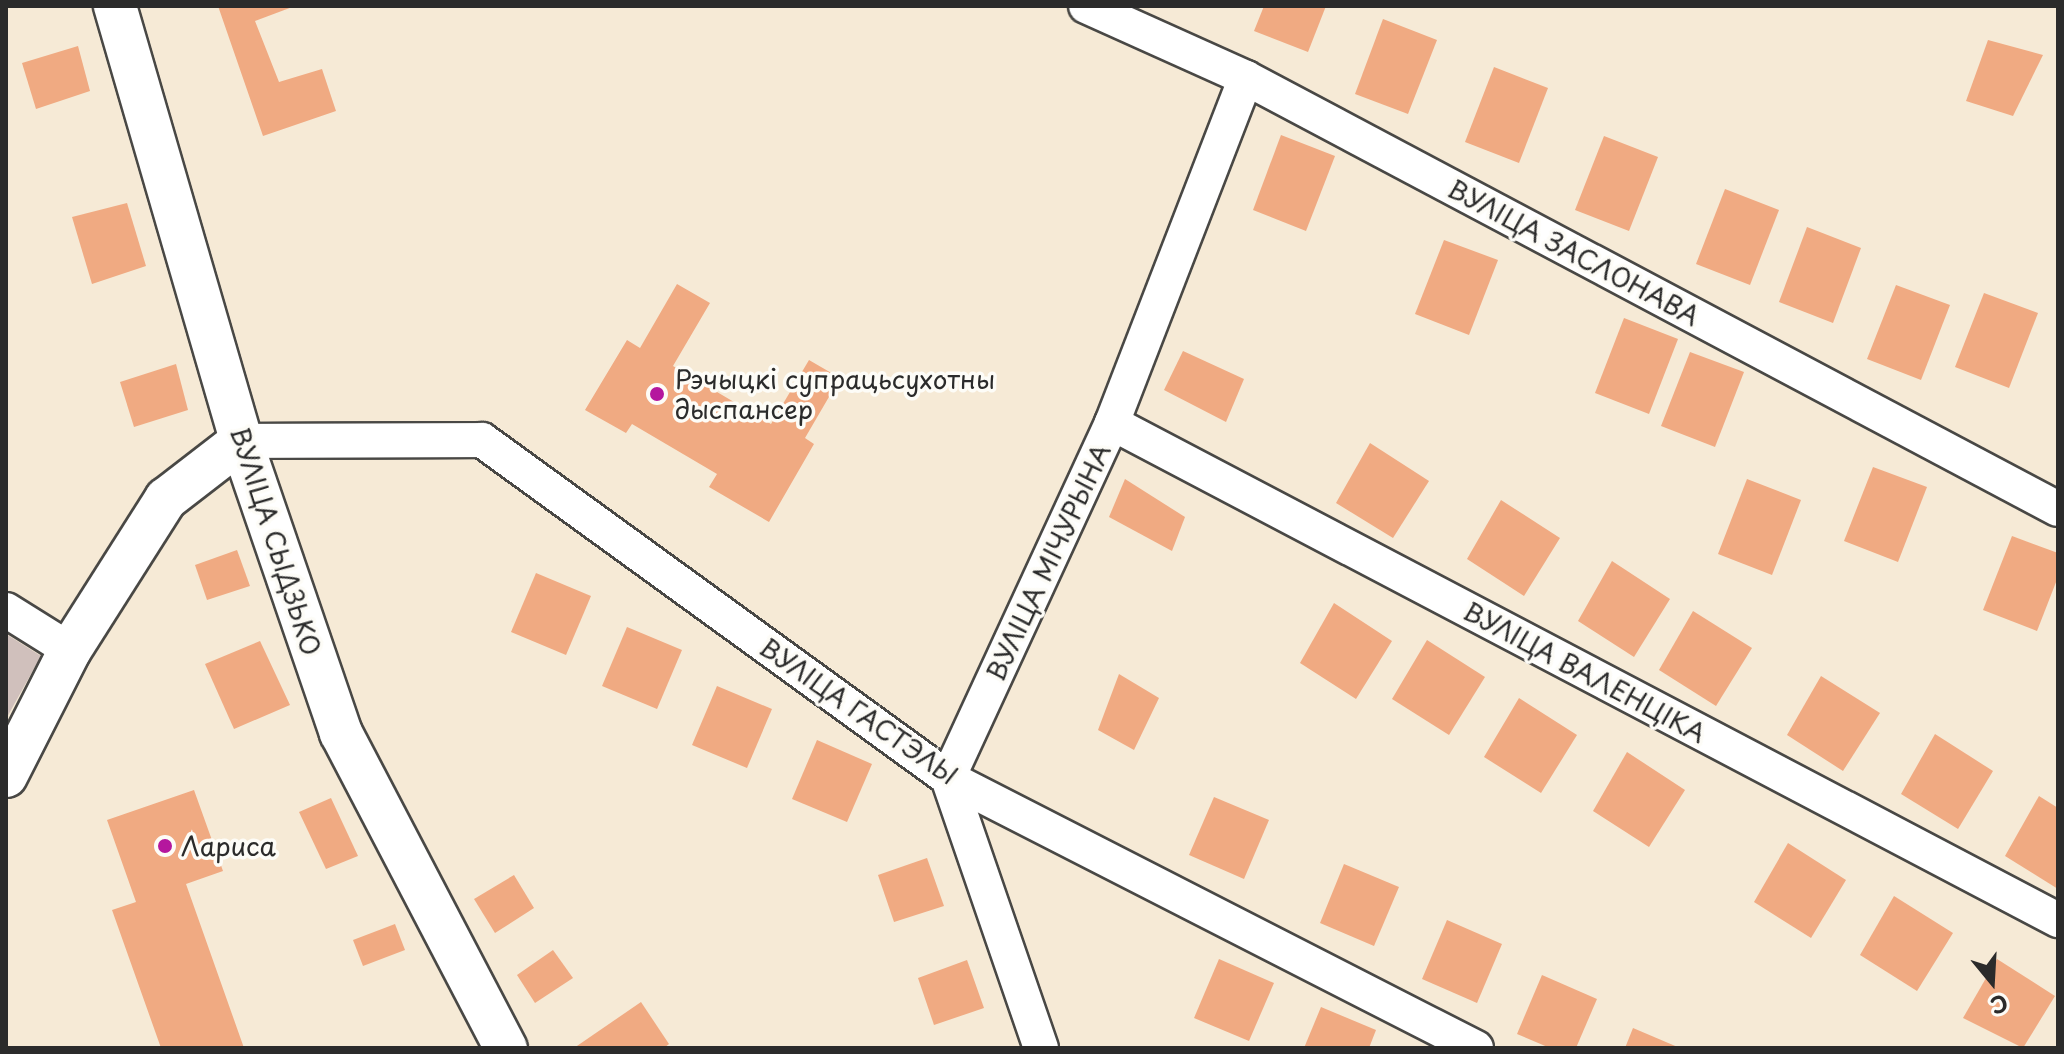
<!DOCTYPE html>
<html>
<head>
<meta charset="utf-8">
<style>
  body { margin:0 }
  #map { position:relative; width:2064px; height:1054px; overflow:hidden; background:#f6ead6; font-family:"Playpen Sans",sans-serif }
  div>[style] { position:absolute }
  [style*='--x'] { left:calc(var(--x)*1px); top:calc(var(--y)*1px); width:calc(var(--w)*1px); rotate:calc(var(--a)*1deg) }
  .industrial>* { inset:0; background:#d0c0bc }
  .building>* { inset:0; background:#f0aa82 }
  .roads { filter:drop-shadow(2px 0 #494845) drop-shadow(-2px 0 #494845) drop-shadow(0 2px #494845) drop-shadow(0 -2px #494845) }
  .minor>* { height:34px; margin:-17px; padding:0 17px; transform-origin:17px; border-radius:17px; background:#fff }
  .tertiary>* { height:42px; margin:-21px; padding:0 21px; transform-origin:21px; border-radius:21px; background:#fff }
  .dots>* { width:22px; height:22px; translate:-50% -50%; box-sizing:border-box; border:4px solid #fdfcf7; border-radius:50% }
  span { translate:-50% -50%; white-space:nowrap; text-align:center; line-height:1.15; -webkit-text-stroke:7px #fdfcf7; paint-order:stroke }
  .street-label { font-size:26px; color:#2b2b2b }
  .poi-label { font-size:26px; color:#2b2b2b }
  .left { translate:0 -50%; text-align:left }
  .frame { position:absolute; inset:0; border:8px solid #2b2b2b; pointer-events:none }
  .north { position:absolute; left:1952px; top:942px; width:80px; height:80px; -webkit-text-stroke:6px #fdfcf7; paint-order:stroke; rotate:162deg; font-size:22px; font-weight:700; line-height:32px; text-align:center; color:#2b2b2b }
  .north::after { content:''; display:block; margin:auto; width:28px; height:36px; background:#2b2b2b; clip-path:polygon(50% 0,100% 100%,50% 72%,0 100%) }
</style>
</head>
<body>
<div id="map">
  <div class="industrial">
    <i style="clip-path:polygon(6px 634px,41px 656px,6px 719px)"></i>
  </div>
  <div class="building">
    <i style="clip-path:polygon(218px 6px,295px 6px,255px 21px,279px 82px,322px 69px,336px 111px,263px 136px)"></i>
    <i style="clip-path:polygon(1264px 6px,1326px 6px,1308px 52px,1254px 31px)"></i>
    <i style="clip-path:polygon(1383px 19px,1437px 40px,1408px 114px,1355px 94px)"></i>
    <i style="clip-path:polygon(1988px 40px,2043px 55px,2013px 116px,1966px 101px)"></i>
    <i style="clip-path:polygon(78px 46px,90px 91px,36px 109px,22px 63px)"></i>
    <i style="clip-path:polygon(1494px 67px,1548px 88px,1519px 163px,1465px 142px)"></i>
    <i style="clip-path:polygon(1281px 135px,1335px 156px,1306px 231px,1253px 210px)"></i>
    <i style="clip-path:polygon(1604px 136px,1658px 157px,1629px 231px,1575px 210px)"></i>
    <i style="clip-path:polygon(1725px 189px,1779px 210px,1750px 285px,1696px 264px)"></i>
    <i style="clip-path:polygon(127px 203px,146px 266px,92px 284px,72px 217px)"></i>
    <i style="clip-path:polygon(1807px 227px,1861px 248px,1833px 323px,1779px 302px)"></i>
    <i style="clip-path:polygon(1444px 240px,1498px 260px,1469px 335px,1415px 314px)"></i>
    <i style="clip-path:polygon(677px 284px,710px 303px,673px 366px,771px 424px,809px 360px,840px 378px,805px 438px,814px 444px,769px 522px,709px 487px,717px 474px,632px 424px,626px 433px,585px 410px,627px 340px,640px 348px)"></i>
    <i style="clip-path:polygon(1896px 285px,1950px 305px,1921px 380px,1867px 359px)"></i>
    <i style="clip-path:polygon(1984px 293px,2038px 313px,2009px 388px,1955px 367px)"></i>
    <i style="clip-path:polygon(1624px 318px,1678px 339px,1649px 414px,1595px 393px)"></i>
    <i style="clip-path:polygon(1183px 351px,1244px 379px,1226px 422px,1164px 390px)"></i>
    <i style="clip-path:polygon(1690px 352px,1744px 372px,1715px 447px,1661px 426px)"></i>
    <i style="clip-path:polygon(176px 364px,188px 410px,134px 427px,120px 382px)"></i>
    <i style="clip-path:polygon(1370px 443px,1429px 481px,1393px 538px,1336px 503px)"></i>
    <i style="clip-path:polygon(1873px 467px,1927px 487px,1898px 562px,1844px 541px)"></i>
    <i style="clip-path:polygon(1125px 479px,1185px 517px,1172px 551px,1109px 517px)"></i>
    <i style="clip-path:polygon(1747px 479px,1801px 500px,1772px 575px,1718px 554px)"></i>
    <i style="clip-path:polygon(1501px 500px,1560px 538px,1524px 596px,1467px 559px)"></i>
    <i style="clip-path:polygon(2012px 536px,2058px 553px,2058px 577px,2037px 631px,1983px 610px)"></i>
    <i style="clip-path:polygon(237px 550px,250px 586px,207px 600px,195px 565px)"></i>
    <i style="clip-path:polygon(1612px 561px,1670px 599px,1634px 657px,1578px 621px)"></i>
    <i style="clip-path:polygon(536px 573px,591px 596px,566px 655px,511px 632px)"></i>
    <i style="clip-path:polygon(1334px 603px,1392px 641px,1356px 699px,1300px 663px)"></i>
    <i style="clip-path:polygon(1693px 611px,1752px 648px,1716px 706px,1659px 670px)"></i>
    <i style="clip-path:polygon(627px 627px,682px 650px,657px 709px,602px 686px)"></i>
    <i style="clip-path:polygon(1427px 640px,1485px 677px,1449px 735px,1392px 699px)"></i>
    <i style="clip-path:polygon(260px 641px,290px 705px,234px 729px,205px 664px)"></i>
    <i style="clip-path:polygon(1119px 674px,1159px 698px,1134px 750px,1098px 730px)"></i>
    <i style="clip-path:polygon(1821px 676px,1880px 713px,1843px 771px,1787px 735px)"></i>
    <i style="clip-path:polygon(717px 686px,772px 709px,747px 768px,692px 745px)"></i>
    <i style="clip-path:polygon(1519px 698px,1577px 735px,1541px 793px,1484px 757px)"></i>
    <i style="clip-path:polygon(1935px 734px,1993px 771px,1958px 829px,1901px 794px)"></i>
    <i style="clip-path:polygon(817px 740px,872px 764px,847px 822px,792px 799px)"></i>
    <i style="clip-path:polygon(1627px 752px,1685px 790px,1649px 847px,1593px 811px)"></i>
    <i style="clip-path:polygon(194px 790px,223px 871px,186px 884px,244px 1048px,161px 1048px,112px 910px,136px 902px,107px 820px)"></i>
    <i style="clip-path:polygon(2039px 796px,2058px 808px,2058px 889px,2005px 856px)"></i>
    <i style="clip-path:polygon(1214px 797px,1269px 820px,1244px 879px,1189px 855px)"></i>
    <i style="clip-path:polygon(331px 798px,358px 856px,326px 869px,299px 812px)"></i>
    <i style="clip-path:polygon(1788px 843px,1846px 880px,1811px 938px,1754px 902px)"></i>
    <i style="clip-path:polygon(927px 858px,944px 906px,894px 922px,878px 875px)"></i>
    <i style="clip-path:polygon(1344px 864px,1399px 887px,1374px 946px,1320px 923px)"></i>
    <i style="clip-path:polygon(514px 875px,534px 908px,495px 933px,474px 899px)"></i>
    <i style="clip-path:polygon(1894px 896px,1953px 933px,1917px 991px,1860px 955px)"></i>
    <i style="clip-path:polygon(1447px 920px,1502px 944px,1477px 1003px,1422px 979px)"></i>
    <i style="clip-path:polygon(395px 924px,405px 950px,363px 966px,353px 940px)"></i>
    <i style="clip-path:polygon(553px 950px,573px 978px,535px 1003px,517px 975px)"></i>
    <i style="clip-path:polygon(1219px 959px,1274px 983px,1249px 1041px,1194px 1018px)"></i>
    <i style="clip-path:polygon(1997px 959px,2055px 996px,2023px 1048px,1963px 1018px)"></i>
    <i style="clip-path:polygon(967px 960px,984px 1008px,934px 1025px,918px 978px)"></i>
    <i style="clip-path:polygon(1542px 975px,1597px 999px,1576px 1048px,1550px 1048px,1517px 1034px)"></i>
    <i style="clip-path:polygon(641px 1002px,669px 1044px,664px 1048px,574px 1048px)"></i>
    <i style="clip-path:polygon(1321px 1007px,1376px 1030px,1369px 1048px,1304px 1048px)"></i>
    <i style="clip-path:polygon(1633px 1028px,1680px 1048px,1625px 1048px)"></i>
  </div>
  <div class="roads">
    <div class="minor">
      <i style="--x:1086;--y:6;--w:175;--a:24.2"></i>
      <i style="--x:1246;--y:78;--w:919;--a:27.96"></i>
      <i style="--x:1112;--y:423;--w:1069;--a:27.72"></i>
      <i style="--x:241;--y:441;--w:241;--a:-0.2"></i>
      <i style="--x:482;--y:440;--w:576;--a:35.95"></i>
      <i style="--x:948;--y:778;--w:593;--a:27.08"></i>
      <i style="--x:6;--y:610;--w:75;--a:32"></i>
      <i style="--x:1041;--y:1048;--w:286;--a:-109"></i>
      <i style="--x:948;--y:778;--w:391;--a:-65.2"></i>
      <i style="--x:1112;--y:423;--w:370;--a:-68.8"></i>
    </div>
    <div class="tertiary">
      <i style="--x:115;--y:6;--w:453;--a:73.8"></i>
      <i style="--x:241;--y:441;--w:309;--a:71.1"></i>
      <i style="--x:341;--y:733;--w:356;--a:62.4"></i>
      <i style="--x:6;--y:776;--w:141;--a:-63.1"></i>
      <i style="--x:70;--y:650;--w:179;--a:-57.6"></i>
      <i style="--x:166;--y:499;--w:95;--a:-37.7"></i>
    </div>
  </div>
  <div class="dots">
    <i style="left:657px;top:394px;background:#b5179e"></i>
    <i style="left:165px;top:846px;background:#b5179e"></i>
  </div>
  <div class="street-label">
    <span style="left:1574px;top:252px;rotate:28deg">ВУЛІЦА ЗАСЛОНАВА</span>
    <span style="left:276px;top:541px;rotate:72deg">ВУЛІЦА СЫДЗЬКО</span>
    <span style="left:1048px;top:562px;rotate:-65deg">ВУЛІЦА МІЧУРЫНА</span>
    <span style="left:1585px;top:672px;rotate:28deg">ВУЛІЦА ВАЛЕНЦІКА</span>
    <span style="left:859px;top:711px;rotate:35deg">ВУЛІЦА ГАСТЭЛЫ</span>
  </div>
  <div class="poi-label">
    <span class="left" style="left:675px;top:394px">Рэчыцкі супрацьсухотны<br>дыспансер</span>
    <span class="left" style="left:181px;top:846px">Лариса</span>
  </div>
  <div class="frame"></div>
  <div class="north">С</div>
</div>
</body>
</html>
